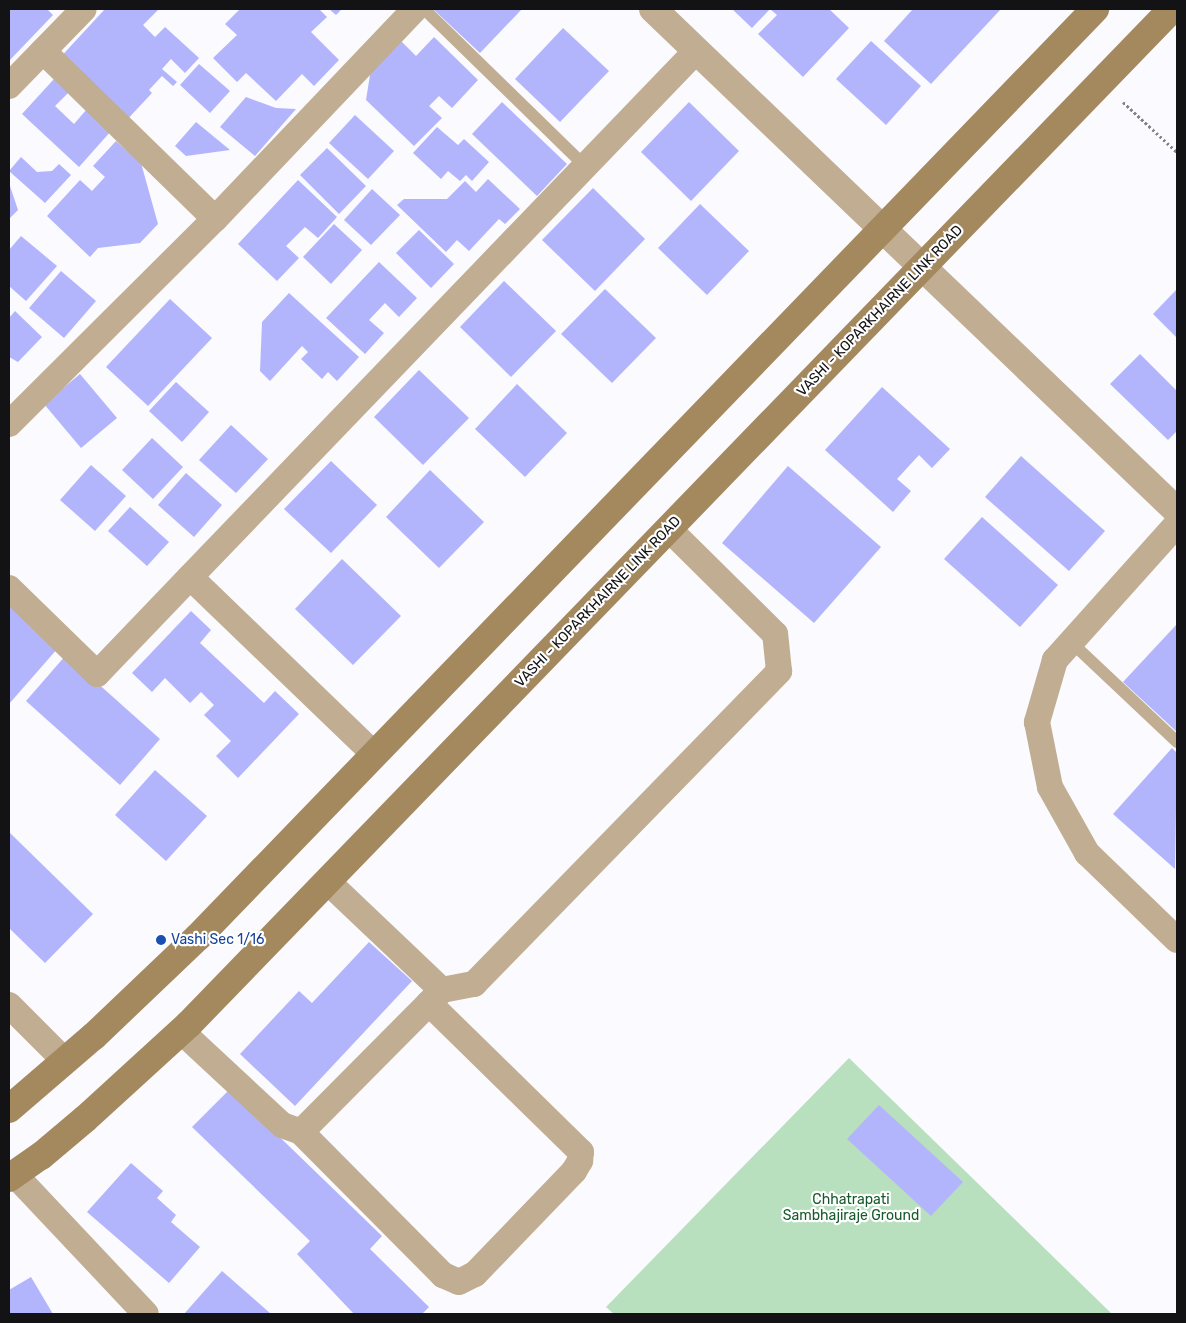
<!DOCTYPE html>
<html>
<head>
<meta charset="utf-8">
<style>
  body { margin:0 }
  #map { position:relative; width:1186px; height:1323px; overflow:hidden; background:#fafaff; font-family:Rubik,sans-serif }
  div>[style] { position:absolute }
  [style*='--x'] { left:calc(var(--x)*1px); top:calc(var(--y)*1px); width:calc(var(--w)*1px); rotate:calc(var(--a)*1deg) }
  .green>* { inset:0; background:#b9e0be }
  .building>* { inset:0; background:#b2b5fb }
  .path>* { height:3px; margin-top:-1.5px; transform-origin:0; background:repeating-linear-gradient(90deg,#838386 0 2.5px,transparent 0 5px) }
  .service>* { height:12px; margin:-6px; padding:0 6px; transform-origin:6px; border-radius:6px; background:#c1ae92 }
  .minor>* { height:26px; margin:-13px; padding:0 13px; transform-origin:13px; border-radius:13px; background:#c1ae92 }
  .tertiary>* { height:28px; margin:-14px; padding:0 14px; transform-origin:14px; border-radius:14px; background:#c1ae92 }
  .secondary>* { height:28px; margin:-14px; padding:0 14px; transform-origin:14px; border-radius:14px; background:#a4895f }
  .dots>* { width:14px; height:14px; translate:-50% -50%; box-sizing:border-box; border:2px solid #fff; border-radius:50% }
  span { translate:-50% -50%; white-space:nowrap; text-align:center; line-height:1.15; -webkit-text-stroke:4.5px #fff; paint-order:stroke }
  .street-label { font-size:14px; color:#131315 }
  .transit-label { font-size:14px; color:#164399 }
  .left { translate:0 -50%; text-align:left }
  .park-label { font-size:14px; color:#155a2a }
  .frame { position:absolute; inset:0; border:10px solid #131315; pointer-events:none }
</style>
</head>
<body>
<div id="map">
  <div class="green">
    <i style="clip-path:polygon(849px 1058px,1112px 1314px,614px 1314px,606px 1307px)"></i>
  </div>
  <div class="building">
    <i style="clip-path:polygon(9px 9px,47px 9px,53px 15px,9px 61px)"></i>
    <i style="clip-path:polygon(105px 9px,159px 9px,143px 25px,155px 37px,165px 27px,199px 58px,185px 73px,171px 59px,162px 69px,177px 82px,173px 86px,162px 76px,149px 90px,152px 93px,123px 124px,56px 62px)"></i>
    <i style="clip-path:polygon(240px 9px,319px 9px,327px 17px,311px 32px,339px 60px,314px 86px,302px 74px,276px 101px,246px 73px,237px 82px,213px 58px,237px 35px,225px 24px)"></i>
    <i style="clip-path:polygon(329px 9px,342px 9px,336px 15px)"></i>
    <i style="clip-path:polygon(433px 9px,522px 9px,480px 53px)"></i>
    <i style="clip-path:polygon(732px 9px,770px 9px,752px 28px)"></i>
    <i style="clip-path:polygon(770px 9px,829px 9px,849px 28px,803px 77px,758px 34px,777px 15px)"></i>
    <i style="clip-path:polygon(913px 9px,1001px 9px,931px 84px,884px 41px)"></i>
    <i style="clip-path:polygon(563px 28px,609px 71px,560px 122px,515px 79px)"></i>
    <i style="clip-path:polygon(394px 34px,416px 56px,434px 37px,478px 80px,452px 108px,439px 96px,429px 106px,442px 118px,414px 146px,366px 100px,373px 56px)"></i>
    <i style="clip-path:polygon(871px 41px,921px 86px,886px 125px,836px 79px)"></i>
    <i style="clip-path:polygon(199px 64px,230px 91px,210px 113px,180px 85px)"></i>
    <i style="clip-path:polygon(54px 79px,69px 92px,55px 106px,74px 124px,87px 109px,111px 131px,79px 167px,22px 114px)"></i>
    <i style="clip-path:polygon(246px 97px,276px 108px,296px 109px,255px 156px,220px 127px)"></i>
    <i style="clip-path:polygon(502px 102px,567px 164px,537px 196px,472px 134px)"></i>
    <i style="clip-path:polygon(689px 102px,739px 151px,691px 201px,641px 152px)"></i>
    <i style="clip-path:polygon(355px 115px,394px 151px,368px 179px,329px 143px)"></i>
    <i style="clip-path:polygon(196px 122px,230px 150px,186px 156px,175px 146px)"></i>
    <i style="clip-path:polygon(437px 127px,458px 145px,464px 139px,489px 162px,472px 181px,466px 175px,460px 181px,448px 171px,441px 179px,413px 153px)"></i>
    <i style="clip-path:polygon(116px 141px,141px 163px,158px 224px,140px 243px,98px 248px,90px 257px,47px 216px,80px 180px,92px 191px,105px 177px,93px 166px)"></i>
    <i style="clip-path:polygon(327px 148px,366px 186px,339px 214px,300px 175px)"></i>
    <i style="clip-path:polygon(21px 157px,37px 172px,52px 171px,59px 164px,71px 175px,45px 203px,9px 171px)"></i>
    <i style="clip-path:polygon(488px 179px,520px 209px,505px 224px,499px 219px,469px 251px,457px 240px,446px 252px,397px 205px,404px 199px,447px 199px,465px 181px,476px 192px)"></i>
    <i style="clip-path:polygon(298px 180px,337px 217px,318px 238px,305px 227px,286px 246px,299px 258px,277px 281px,238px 244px)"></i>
    <i style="clip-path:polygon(9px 183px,18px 210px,9px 219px)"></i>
    <i style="clip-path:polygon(593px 188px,645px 239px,595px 291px,542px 240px)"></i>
    <i style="clip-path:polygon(372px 189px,400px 215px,371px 245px,344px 220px)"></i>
    <i style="clip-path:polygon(700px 204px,749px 251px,707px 295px,658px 248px)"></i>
    <i style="clip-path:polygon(334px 224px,362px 250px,331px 284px,303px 257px)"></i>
    <i style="clip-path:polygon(419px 230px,454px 264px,431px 288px,396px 253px)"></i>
    <i style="clip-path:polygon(21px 236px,57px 266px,26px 301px,9px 286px,9px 250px)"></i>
    <i style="clip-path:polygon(379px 262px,417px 298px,399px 317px,385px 303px,369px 320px,384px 333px,365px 354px,326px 318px)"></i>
    <i style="clip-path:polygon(61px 271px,96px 301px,64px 338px,29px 308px)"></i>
    <i style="clip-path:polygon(504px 281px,556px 331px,511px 377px,460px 327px)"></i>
    <i style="clip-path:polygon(605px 289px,656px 338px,612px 383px,561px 334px)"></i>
    <i style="clip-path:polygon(1177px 289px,1177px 338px,1153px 314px)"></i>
    <i style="clip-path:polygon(289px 293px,359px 357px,337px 381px,328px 372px,322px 379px,301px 359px,308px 352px,302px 346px,270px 381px,260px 371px,262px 322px)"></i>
    <i style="clip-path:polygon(170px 299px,212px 338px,148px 406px,106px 367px)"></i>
    <i style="clip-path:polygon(15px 311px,42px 337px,18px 362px,9px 357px,9px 318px)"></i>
    <i style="clip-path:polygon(1140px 354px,1177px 391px,1177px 431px,1168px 440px,1110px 384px)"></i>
    <i style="clip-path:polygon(419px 370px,469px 418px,423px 465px,374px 417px)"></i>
    <i style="clip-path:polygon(80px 374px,117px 418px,81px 448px,44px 404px)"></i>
    <i style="clip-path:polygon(176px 382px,209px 412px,182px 442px,149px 411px)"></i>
    <i style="clip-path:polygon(517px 384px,567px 433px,525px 477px,475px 429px)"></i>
    <i style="clip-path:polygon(882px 387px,950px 449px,932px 468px,919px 455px,897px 479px,911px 491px,893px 512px,825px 450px)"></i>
    <i style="clip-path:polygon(231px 425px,268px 459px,236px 493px,199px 460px)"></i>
    <i style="clip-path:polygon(152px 438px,183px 467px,153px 499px,122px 470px)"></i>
    <i style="clip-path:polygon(1021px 456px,1105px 531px,1069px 571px,985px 497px)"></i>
    <i style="clip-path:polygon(331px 461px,377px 505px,331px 553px,284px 509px)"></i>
    <i style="clip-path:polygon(91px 465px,126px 496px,95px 531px,60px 500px)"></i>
    <i style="clip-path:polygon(788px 466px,881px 547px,814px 623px,722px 543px)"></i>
    <i style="clip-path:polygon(430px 470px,484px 522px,439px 568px,386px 517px)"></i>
    <i style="clip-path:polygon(186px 473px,222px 505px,194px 537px,158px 505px)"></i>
    <i style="clip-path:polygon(130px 507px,169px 542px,147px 566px,108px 531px)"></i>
    <i style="clip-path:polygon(982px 517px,1058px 585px,1020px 627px,944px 559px)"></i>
    <i style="clip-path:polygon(342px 559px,401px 616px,353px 665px,295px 609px)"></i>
    <i style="clip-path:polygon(9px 604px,58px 648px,9px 704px)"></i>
    <i style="clip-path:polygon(191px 611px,211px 630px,200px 643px,264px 703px,275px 691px,299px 714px,238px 778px,216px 756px,231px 741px,204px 715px,214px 705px,201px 692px,190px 703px,165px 678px,152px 692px,132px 673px)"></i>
    <i style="clip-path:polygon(1177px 624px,1177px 732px,1123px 682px)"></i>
    <i style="clip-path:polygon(66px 655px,160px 739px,120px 785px,26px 701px)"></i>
    <i style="clip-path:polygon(1172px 748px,1177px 753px,1175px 869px,1113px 814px)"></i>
    <i style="clip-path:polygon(155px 770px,207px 816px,166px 861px,115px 815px)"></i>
    <i style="clip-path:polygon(9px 832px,93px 914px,45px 963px,9px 928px)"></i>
    <i style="clip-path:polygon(369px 942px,412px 981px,295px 1106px,240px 1054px,299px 991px,312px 1003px)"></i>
    <i style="clip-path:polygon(230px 1089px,382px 1236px,370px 1249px,429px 1307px,422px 1314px,354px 1314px,297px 1254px,310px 1241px,192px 1127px)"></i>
    <i style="clip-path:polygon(879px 1105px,963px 1182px,931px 1216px,847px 1139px)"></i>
    <i style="clip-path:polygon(131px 1163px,163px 1191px,157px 1198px,176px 1215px,171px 1222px,200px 1247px,169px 1283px,87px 1212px)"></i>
    <i style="clip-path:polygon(222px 1271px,271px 1314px,184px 1314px)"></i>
    <i style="clip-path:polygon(31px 1277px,53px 1314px,9px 1314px,9px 1290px)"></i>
  </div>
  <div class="path">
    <i style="--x:1123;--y:102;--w:74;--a:42.8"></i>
  </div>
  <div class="service">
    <i style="--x:424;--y:9;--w:225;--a:44.3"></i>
    <i style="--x:1071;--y:642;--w:146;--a:43.3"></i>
  </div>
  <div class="minor">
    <i style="--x:43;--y:51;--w:240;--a:44.3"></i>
    <i style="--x:9;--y:86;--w:107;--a:-45.8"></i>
    <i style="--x:9;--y:424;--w:291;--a:-44.9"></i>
    <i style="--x:215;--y:219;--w:290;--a:-46.4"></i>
    <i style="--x:1177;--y:524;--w:183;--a:131.9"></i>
    <i style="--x:1055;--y:660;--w:65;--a:106.2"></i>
    <i style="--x:1037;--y:722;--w:66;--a:78.7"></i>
    <i style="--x:1050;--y:787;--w:76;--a:60.7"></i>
    <i style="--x:1087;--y:853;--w:125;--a:44"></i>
    <i style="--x:9;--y:588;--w:123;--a:44.3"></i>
    <i style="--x:97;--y:674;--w:134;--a:-46.2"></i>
    <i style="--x:374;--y:754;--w:255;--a:-136.1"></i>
    <i style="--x:190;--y:577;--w:730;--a:-46.11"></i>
    <i style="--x:328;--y:882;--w:157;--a:43.5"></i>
    <i style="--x:442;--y:990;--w:33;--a:-11"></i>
    <i style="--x:474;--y:984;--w:437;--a:-45.7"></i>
    <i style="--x:779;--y:671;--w:37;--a:-96"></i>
    <i style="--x:775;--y:634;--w:149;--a:-135.3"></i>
    <i style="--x:9;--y:1005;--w:79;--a:45"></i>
    <i style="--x:182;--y:1032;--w:137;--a:42.9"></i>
    <i style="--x:282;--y:1125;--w:20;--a:20"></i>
    <i style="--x:301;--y:1132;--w:200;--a:-45.2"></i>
    <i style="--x:301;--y:1132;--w:202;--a:45.2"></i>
    <i style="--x:443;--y:1275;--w:17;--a:24"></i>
    <i style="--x:459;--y:1282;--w:18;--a:-27"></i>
    <i style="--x:475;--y:1274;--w:143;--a:-46.1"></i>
    <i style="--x:574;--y:1171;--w:12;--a:-59"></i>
    <i style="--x:580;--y:1161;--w:9;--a:-84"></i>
    <i style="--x:581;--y:1152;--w:213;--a:-135.6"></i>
    <i style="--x:14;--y:1174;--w:192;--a:46.7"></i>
  </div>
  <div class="tertiary">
    <i style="--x:653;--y:9;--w:726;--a:43.77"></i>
  </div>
  <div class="secondary">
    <i style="--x:9;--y:1109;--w:112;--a:-40.7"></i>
    <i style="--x:94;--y:1036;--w:144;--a:-43.6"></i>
    <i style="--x:198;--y:937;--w:1291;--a:-45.97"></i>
    <i style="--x:9;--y:1178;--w:39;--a:-35"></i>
    <i style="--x:41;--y:1156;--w:57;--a:-40.1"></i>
    <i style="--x:85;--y:1119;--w:141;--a:-42.4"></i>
    <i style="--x:189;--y:1024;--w:1413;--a:-45.92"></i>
  </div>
  <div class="dots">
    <i style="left:161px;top:940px;background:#1a4fb4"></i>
  </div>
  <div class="street-label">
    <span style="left:880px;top:311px;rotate:-46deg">VASHI - KOPARKHAIRNE LINK ROAD</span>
    <span style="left:598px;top:602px;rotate:-46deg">VASHI - KOPARKHAIRNE LINK ROAD</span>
  </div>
  <div class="transit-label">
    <span class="left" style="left:171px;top:940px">Vashi Sec 1/16</span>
  </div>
  <div class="park-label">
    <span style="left:851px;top:1208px">Chhatrapati<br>Sambhajiraje Ground</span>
  </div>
  <div class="frame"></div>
</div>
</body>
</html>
